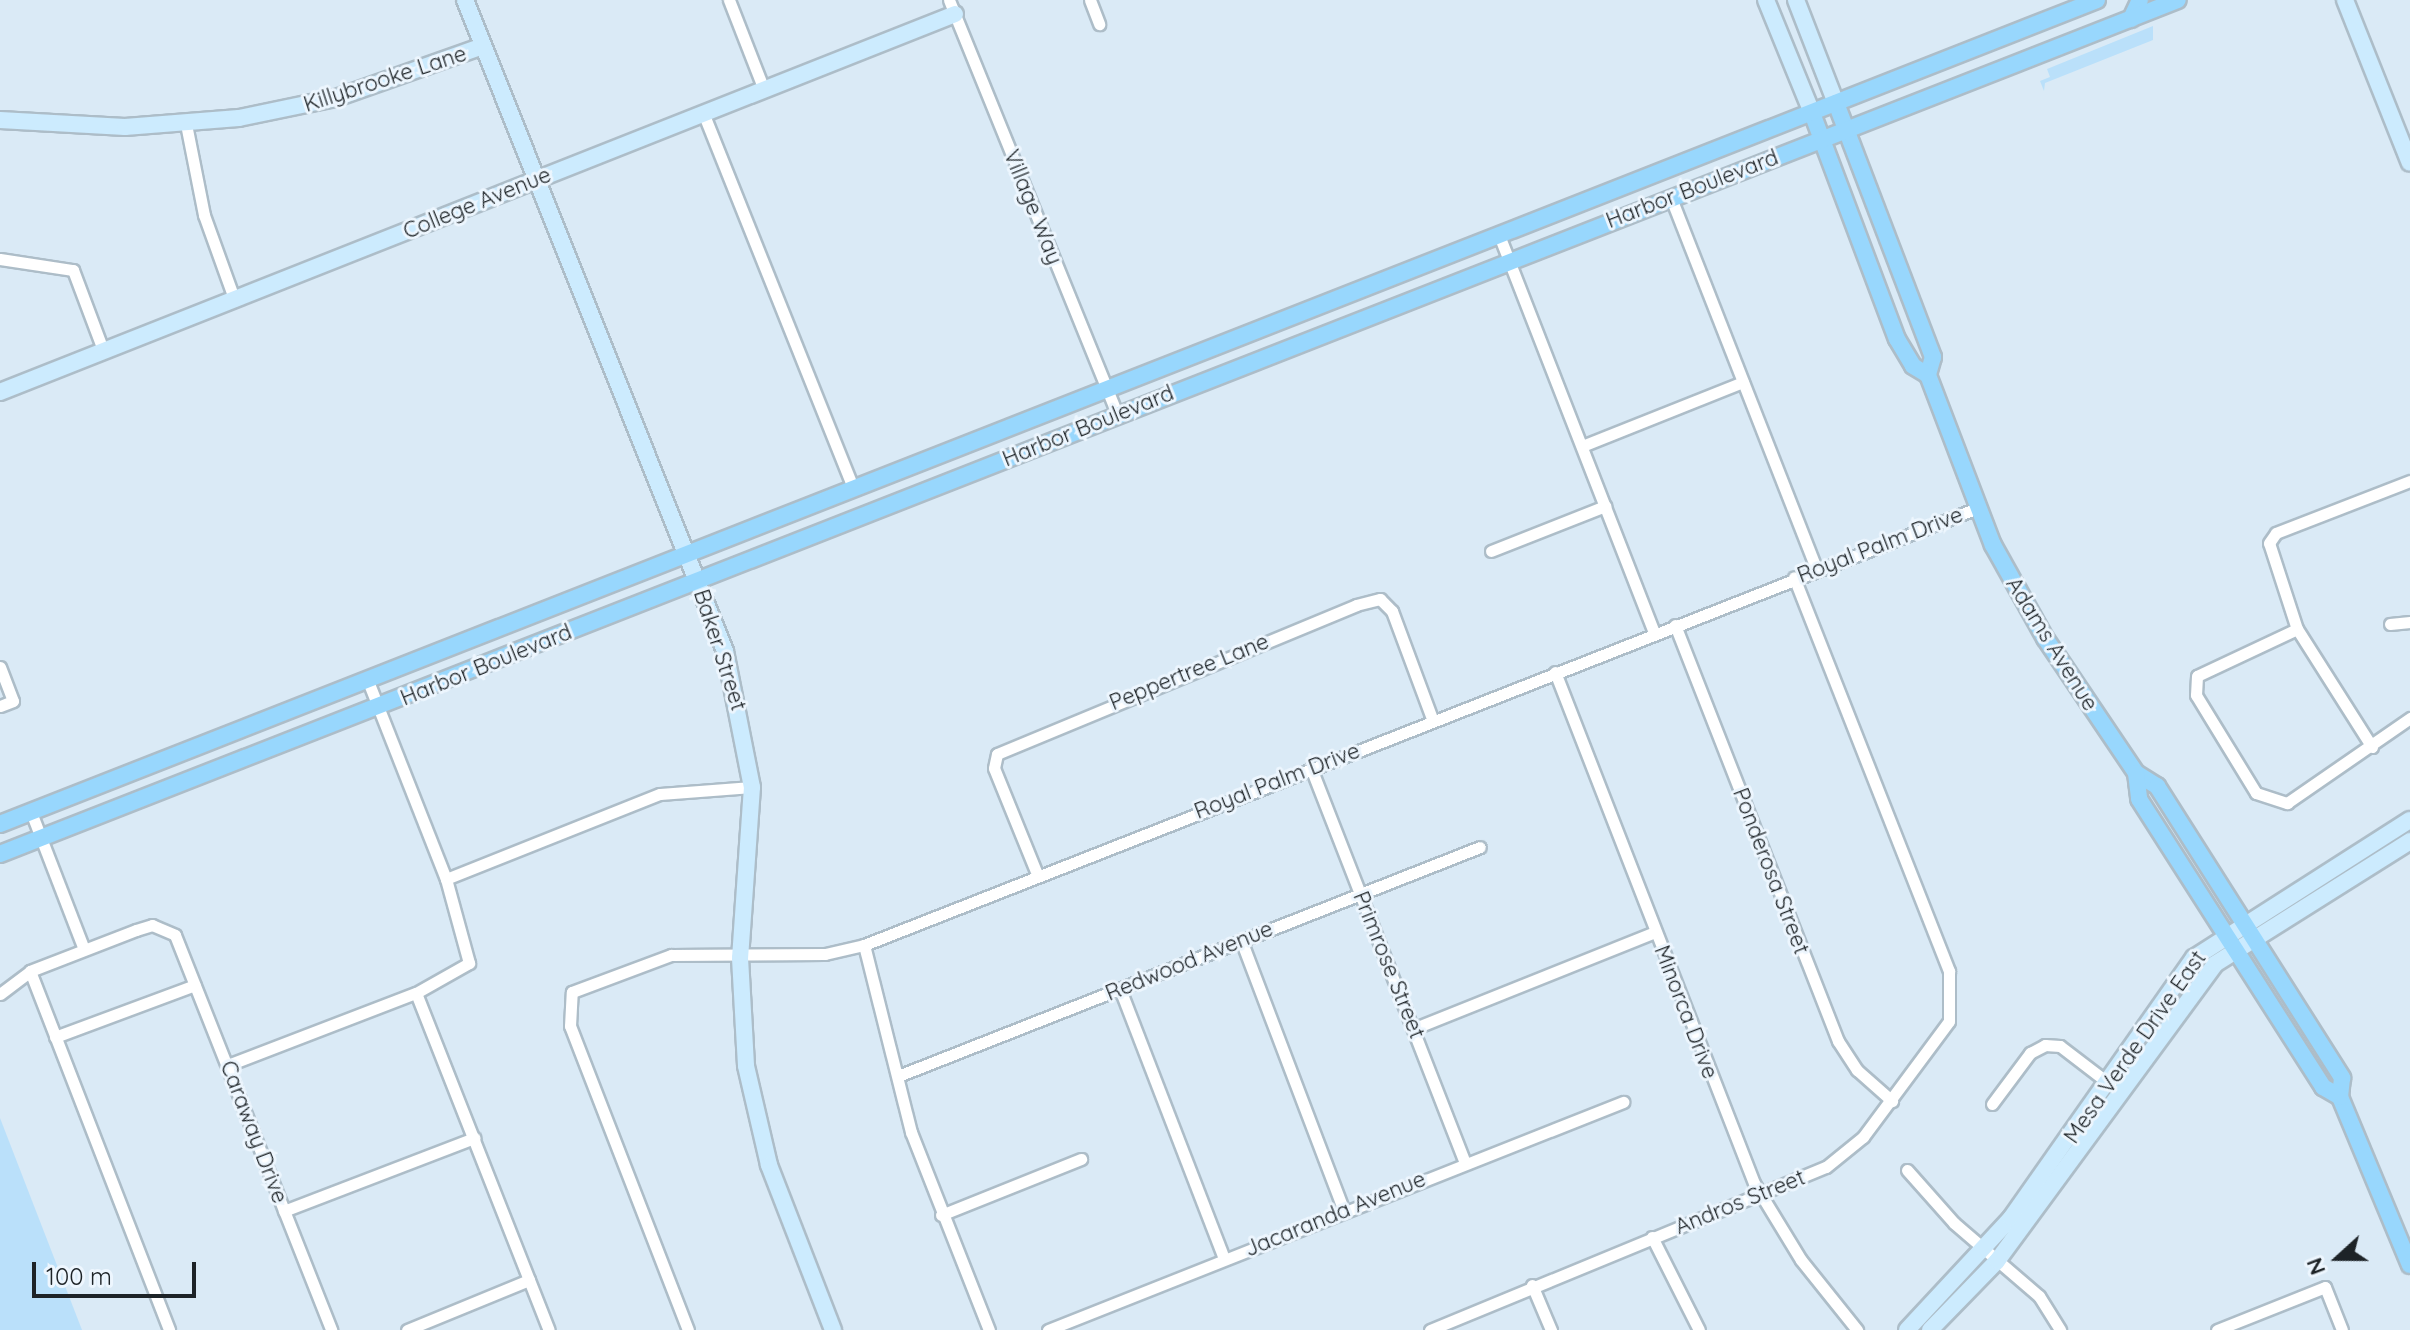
<!DOCTYPE html>
<html>
<head>
<meta charset="utf-8">
<style>
  body { margin:0 }
  #map { position:relative; width:2410px; height:1330px; overflow:hidden; background:#daeaf6; font-family:Quicksand,sans-serif }
  div>[style] { position:absolute }
  [style*='--x'] { left:calc(var(--x)*1px); top:calc(var(--y)*1px); width:calc(var(--w)*1px); rotate:calc(var(--a)*1deg) }
  .green>* { inset:0; background:#bae0fa }
  .roads { filter:drop-shadow(2px 0 #adbdc8) drop-shadow(-2px 0 #adbdc8) drop-shadow(0 2px #adbdc8) drop-shadow(0 -2px #adbdc8) }
  .street>* { height:11px; margin:-5.5px; padding:0 5.5px; transform-origin:5.5px; border-radius:5.5px; background:#fff }
  .secondary>* { height:16px; margin:-8px; padding:0 8px; transform-origin:8px; border-radius:8px; background:#ccebfe }
  .primary>* { height:16px; margin:-8px; padding:0 8px; transform-origin:8px; border-radius:8px; background:#98d7fd }
  span { translate:-50% -50%; white-space:nowrap; text-align:center; line-height:1.15; -webkit-text-stroke:6px #edf6fe; paint-order:stroke }
  .street-label { font-size:22px; color:#1d2327 }
  .north { position:absolute; left:2298px; top:1218px; width:80px; height:80px; -webkit-text-stroke:6px #edf6fe; paint-order:stroke; rotate:249deg; font-size:22px; font-weight:700; line-height:32px; text-align:center; color:#1d2327 }
  .north::after { content:''; display:block; margin:auto; width:28px; height:36px; background:#1d2327; clip-path:polygon(50% 0,100% 100%,50% 72%,0 100%) }
  .scale { position:absolute; left:32px; top:1262px; width:164px; height:36px; box-sizing:border-box; border:4px solid #1d2327; border-top:0; padding-left:10px; font-size:24px; line-height:28px; white-space:nowrap; color:#1d2327; -webkit-text-stroke:6px #edf6fe; paint-order:stroke }
</style>
</head>
<body>
<div id="map">
  <div class="green">
    <i style="clip-path:polygon(2153px 26px,2153px 40px,2045px 83px,2044px 91px,2040px 81px,2050px 77px,2047px 69px)"></i>
    <i style="clip-path:polygon(0 1118px,82px 1330px,0 1330px)"></i>
  </div>
  <div class="roads">
    <div class="street">
      <i style="--x:729;--y:0;--w:97;--a:68.7"></i>
      <i style="--x:949;--y:0;--w:447;--a:67.9"></i>
      <i style="--x:1090;--y:0;--w:26;--a:69"></i>
      <i style="--x:704;--y:115;--w:402;--a:68.2"></i>
      <i style="--x:186;--y:124;--w:93;--a:78.8"></i>
      <i style="--x:204;--y:215;--w:91;--a:70.2"></i>
      <i style="--x:1671;--y:198;--w:397;--a:68.6"></i>
      <i style="--x:1499;--y:235;--w:427;--a:68.7"></i>
      <i style="--x:0;--y:259;--w:74;--a:8.6"></i>
      <i style="--x:73;--y:270;--w:85;--a:69.4"></i>
      <i style="--x:1582;--y:446;--w:173;--a:-21.7"></i>
      <i style="--x:1491;--y:551;--w:123;--a:-21.5"></i>
      <i style="--x:2390;--y:624;--w:20;--a:-6"></i>
      <i style="--x:1675;--y:625;--w:447;--a:68.6"></i>
      <i style="--x:1838;--y:1041;--w:35;--a:57"></i>
      <i style="--x:1857;--y:1070;--w:47;--a:41.5"></i>
      <i style="--x:2297;--y:629;--w:110;--a:154.8"></i>
      <i style="--x:2197;--y:676;--w:19;--a:93"></i>
      <i style="--x:2196;--y:695;--w:115;--a:58.5"></i>
      <i style="--x:2256;--y:793;--w:33;--a:18"></i>
      <i style="--x:2287;--y:803;--w:150;--a:-34.6"></i>
      <i style="--x:0;--y:667;--w:36;--a:69"></i>
      <i style="--x:13;--y:701;--w:14;--a:159"></i>
      <i style="--x:1555;--y:672;--w:548;--a:68.72"></i>
      <i style="--x:1754;--y:1183;--w:90;--a:58.6"></i>
      <i style="--x:1801;--y:1260;--w:90;--a:51.3"></i>
      <i style="--x:2372;--y:747;--w:140;--a:-122.4"></i>
      <i style="--x:2297;--y:629;--w:90;--a:-108"></i>
      <i style="--x:2269;--y:543;--w:12;--a:-55"></i>
      <i style="--x:2276;--y:533;--w:144;--a:-21.2"></i>
      <i style="--x:1311;--y:768;--w:423;--a:68.7"></i>
      <i style="--x:31;--y:812;--w:147;--a:68.9"></i>
      <i style="--x:1037;--y:874;--w:114;--a:-112.1"></i>
      <i style="--x:994;--y:768;--w:14;--a:-78"></i>
      <i style="--x:997;--y:754;--w:389;--a:-22.5"></i>
      <i style="--x:1356;--y:605;--w:25;--a:-14"></i>
      <i style="--x:1380;--y:599;--w:17;--a:45"></i>
      <i style="--x:1392;--y:611;--w:117;--a:69.6"></i>
      <i style="--x:446;--y:879;--w:230;--a:-21.7"></i>
      <i style="--x:660;--y:794;--w:92;--a:-4.4"></i>
      <i style="--x:1241;--y:940;--w:290;--a:69.2"></i>
      <i style="--x:864;--y:945;--w:193;--a:75.9"></i>
      <i style="--x:911;--y:1132;--w:213;--a:68.5"></i>
      <i style="--x:30;--y:971;--w:385;--a:68.8"></i>
      <i style="--x:1120;--y:989;--w:288;--a:68.9"></i>
      <i style="--x:416;--y:993;--w:362;--a:68.5"></i>
      <i style="--x:0;--y:994;--w:38;--a:-37"></i>
      <i style="--x:30;--y:971;--w:114;--a:-21.1"></i>
      <i style="--x:136;--y:930;--w:17;--a:-17"></i>
      <i style="--x:152;--y:925;--w:25;--a:23"></i>
      <i style="--x:175;--y:935;--w:425;--a:68.4"></i>
      <i style="--x:1415;--y:1028;--w:258;--a:-21.8"></i>
      <i style="--x:55;--y:1037;--w:149;--a:-20.4"></i>
      <i style="--x:228;--y:1065;--w:201;--a:-21"></i>
      <i style="--x:416;--y:993;--w:61;--a:-29.5"></i>
      <i style="--x:469;--y:963;--w:87;--a:-105.3"></i>
      <i style="--x:446;--y:879;--w:216;--a:-111.5"></i>
      <i style="--x:898;--y:1076;--w:625;--a:-21.48"></i>
      <i style="--x:1992;--y:1104;--w:64;--a:-53.3"></i>
      <i style="--x:2030;--y:1053;--w:17;--a:-28"></i>
      <i style="--x:2045;--y:1045;--w:15;--a:4"></i>
      <i style="--x:2060;--y:1046;--w:64;--a:37.4"></i>
      <i style="--x:1907;--y:1170;--w:71;--a:48.4"></i>
      <i style="--x:1954;--y:1223;--w:112;--a:40.7"></i>
      <i style="--x:2039;--y:1296;--w:40;--a:58"></i>
      <i style="--x:284;--y:1211;--w:204;--a:-21"></i>
      <i style="--x:941;--y:1215;--w:151;--a:-21.8"></i>
      <i style="--x:1652;--y:1237;--w:104;--a:63.2"></i>
      <i style="--x:1532;--y:1285;--w:49;--a:67.1"></i>
      <i style="--x:407;--y:1330;--w:132;--a:-22.3"></i>
      <i style="--x:688;--y:1330;--w:326;--a:-111.2"></i>
      <i style="--x:570;--y:1026;--w:34;--a:-87"></i>
      <i style="--x:572;--y:992;--w:106;--a:-20.5"></i>
      <i style="--x:671;--y:955;--w:154;--a:-0.4"></i>
      <i style="--x:825;--y:954;--w:40;--a:-13"></i>
      <i style="--x:864;--y:945;--w:1199;--a:-21.43"></i>
      <i style="--x:1048;--y:1330;--w:619;--a:-21.63"></i>
      <i style="--x:1430;--y:1330;--w:428;--a:-22.4"></i>
      <i style="--x:1826;--y:1167;--w:48;--a:-39"></i>
      <i style="--x:1863;--y:1137;--w:144;--a:-53.4"></i>
      <i style="--x:1949;--y:1021;--w:50;--a:-90"></i>
      <i style="--x:1949;--y:971;--w:423;--a:-111.5"></i>
      <i style="--x:2217;--y:1330;--w:116;--a:-21.7"></i>
      <i style="--x:2325;--y:1287;--w:46;--a:68.4"></i>
    </div>
    <div class="secondary">
      <i style="--x:465;--y:0;--w:701;--a:68.23"></i>
      <i style="--x:725;--y:651;--w:139;--a:78.8"></i>
      <i style="--x:752;--y:787;--w:171;--a:94"></i>
      <i style="--x:740;--y:958;--w:108;--a:86.8"></i>
      <i style="--x:746;--y:1066;--w:102;--a:76.9"></i>
      <i style="--x:769;--y:1165;--w:177;--a:68.8"></i>
      <i style="--x:1766;--y:0;--w:122;--a:67.8"></i>
      <i style="--x:1796;--y:0;--w:110;--a:68.8"></i>
      <i style="--x:2345;--y:0;--w:175;--a:68.3"></i>
      <i style="--x:0;--y:120;--w:125;--a:3.2"></i>
      <i style="--x:125;--y:127;--w:114;--a:-4.5"></i>
      <i style="--x:239;--y:118;--w:99;--a:-11.7"></i>
      <i style="--x:336;--y:98;--w:156;--a:-19.5"></i>
      <i style="--x:0;--y:392;--w:1027;--a:-21.59"></i>
      <i style="--x:1907;--y:1330;--w:153;--a:-47.1"></i>
      <i style="--x:2011;--y:1218;--w:318;--a:-54.9"></i>
      <i style="--x:2194;--y:958;--w:256;--a:-32.6"></i>
      <i style="--x:1930;--y:1330;--w:96;--a:-45.8"></i>
      <i style="--x:1997;--y:1261;--w:368;--a:-53.7"></i>
      <i style="--x:2215;--y:964;--w:231;--a:-32.2"></i>
    </div>
    <div class="primary">
      <i style="--x:2131;--y:19;--w:21;--a:-65"></i>
      <i style="--x:1836;--y:103;--w:272;--a:69.1"></i>
      <i style="--x:1933;--y:357;--w:19;--a:106"></i>
      <i style="--x:1928;--y:375;--w:182;--a:69.1"></i>
      <i style="--x:1993;--y:545;--w:107;--a:60.8"></i>
      <i style="--x:2045;--y:638;--w:163;--a:56"></i>
      <i style="--x:2136;--y:773;--w:25;--a:32"></i>
      <i style="--x:2157;--y:786;--w:346;--a:57.6"></i>
      <i style="--x:2342;--y:1078;--w:19;--a:96"></i>
      <i style="--x:2340;--y:1097;--w:182;--a:67.4"></i>
      <i style="--x:1812;--y:113;--w:241;--a:69.4"></i>
      <i style="--x:1897;--y:339;--w:31;--a:59"></i>
      <i style="--x:1913;--y:366;--w:17;--a:31"></i>
      <i style="--x:2136;--y:773;--w:26;--a:83"></i>
      <i style="--x:2139;--y:799;--w:342;--a:57.4"></i>
      <i style="--x:2323;--y:1087;--w:20;--a:30"></i>
      <i style="--x:0;--y:824;--w:2253;--a:-21.45"></i>
      <i style="--x:0;--y:854;--w:2339;--a:-21.41"></i>
    </div>
  </div>
  <div class="street-label">
    <span style="left:385px;top:79px;rotate:-18deg">Killybrooke Lane</span>
    <span style="left:1692px;top:189px;rotate:-21deg">Harbor Boulevard</span>
    <span style="left:477px;top:203px;rotate:-22deg">College Avenue</span>
    <span style="left:1033px;top:207px;rotate:68deg">Village Way</span>
    <span style="left:1088px;top:426px;rotate:-22deg">Harbor Boulevard</span>
    <span style="left:1880px;top:545px;rotate:-21deg">Royal Palm Drive</span>
    <span style="left:2052px;top:644px;rotate:58deg">Adams Avenue</span>
    <span style="left:720px;top:650px;rotate:72deg">Baker Street</span>
    <span style="left:486px;top:665px;rotate:-22deg">Harbor Boulevard</span>
    <span style="left:1189px;top:672px;rotate:-22deg">Peppertree Lane</span>
    <span style="left:1277px;top:781px;rotate:-21deg">Royal Palm Drive</span>
    <span style="left:1771px;top:871px;rotate:69deg">Ponderosa Street</span>
    <span style="left:1189px;top:961px;rotate:-22deg">Redwood Avenue</span>
    <span style="left:1389px;top:965px;rotate:68deg">Primrose Street</span>
    <span style="left:1686px;top:1012px;rotate:69deg">Minorca Drive</span>
    <span style="left:2135px;top:1047px;rotate:-55deg">Mesa Verde Drive East</span>
    <span style="left:254px;top:1132px;rotate:69deg">Caraway Drive</span>
    <span style="left:1740px;top:1202px;rotate:-22deg">Andros Street</span>
    <span style="left:1335px;top:1214px;rotate:-22deg">Jacaranda Avenue</span>
  </div>
  <div class="north">N</div>
  <div class="scale">100 m</div>
</div>
</body>
</html>
